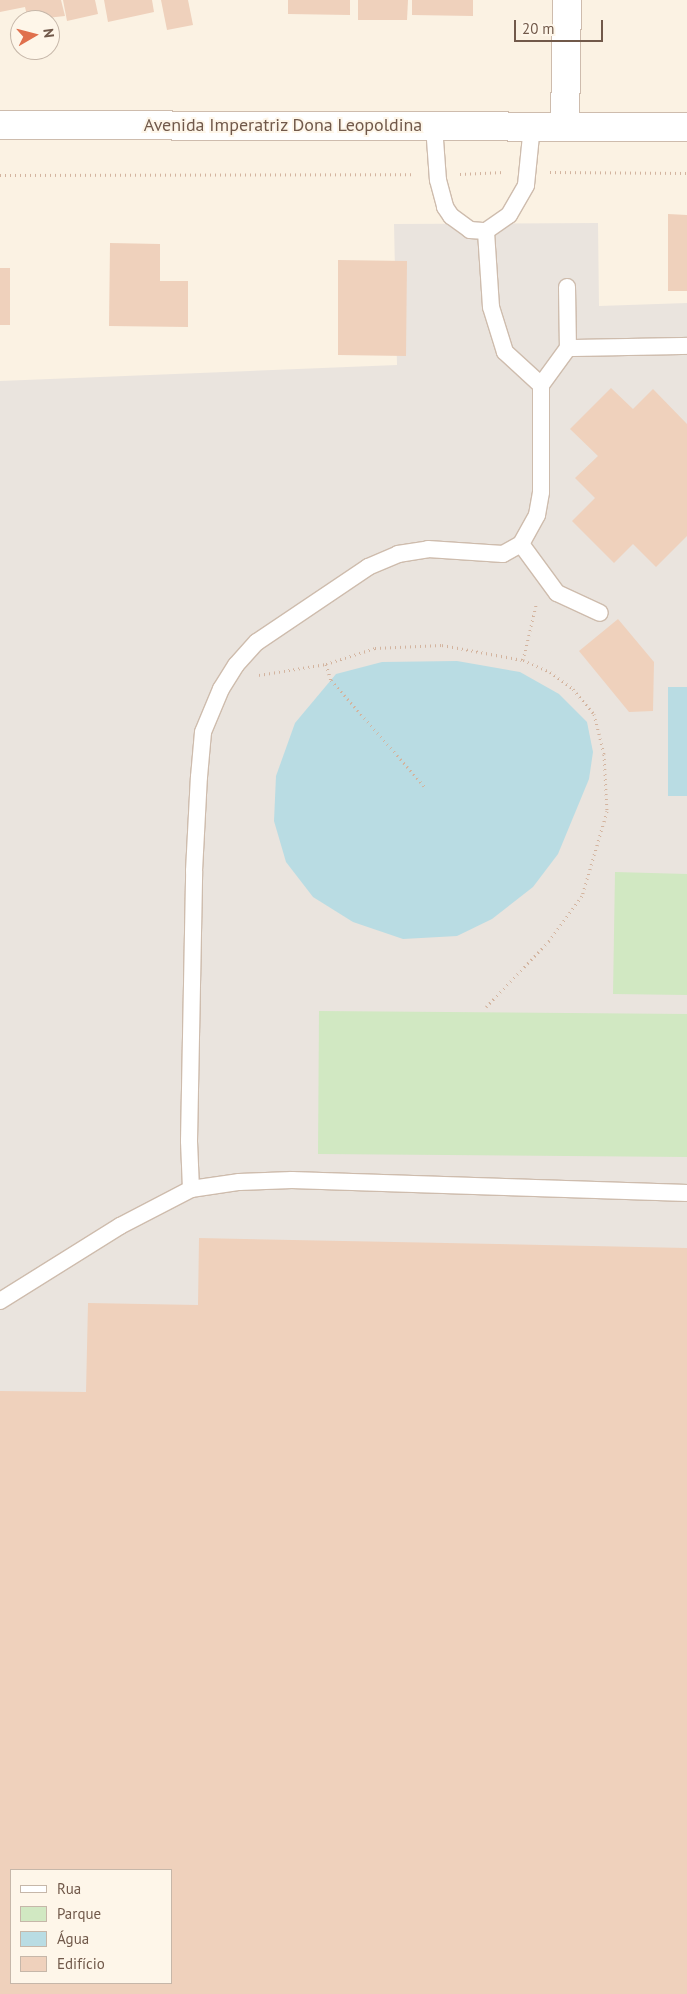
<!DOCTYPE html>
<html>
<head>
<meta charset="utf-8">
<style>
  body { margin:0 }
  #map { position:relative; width:687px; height:1994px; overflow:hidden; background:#fbf2e3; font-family:"PT Sans",sans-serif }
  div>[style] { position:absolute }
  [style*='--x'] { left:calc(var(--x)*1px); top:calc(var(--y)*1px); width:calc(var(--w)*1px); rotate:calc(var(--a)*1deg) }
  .industrial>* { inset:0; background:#eae4de }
  .green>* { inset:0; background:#d1e8c2 }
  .water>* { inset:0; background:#b9dce3 }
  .building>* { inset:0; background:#efd1bc }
  .path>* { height:3px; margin-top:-1.5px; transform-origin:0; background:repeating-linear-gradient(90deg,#d3b49f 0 1px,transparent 0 5px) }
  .roads { filter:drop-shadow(1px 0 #cebcad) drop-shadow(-1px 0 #cebcad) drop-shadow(0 1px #cebcad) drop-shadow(0 -1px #cebcad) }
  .service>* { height:16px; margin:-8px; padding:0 8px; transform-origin:8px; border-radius:8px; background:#fff }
  .minor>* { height:28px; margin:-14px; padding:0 14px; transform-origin:14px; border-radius:14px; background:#fff }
  .secondary>* { height:28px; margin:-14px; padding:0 14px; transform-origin:14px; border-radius:14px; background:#fff }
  span { translate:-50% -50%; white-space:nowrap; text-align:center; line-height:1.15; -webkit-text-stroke:4px #fef6e9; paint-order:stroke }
  .street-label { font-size:18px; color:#71594a }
  .legend { position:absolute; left:10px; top:1869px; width:162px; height:115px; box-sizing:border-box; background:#fef6e9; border:1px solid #c6b7a9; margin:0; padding:6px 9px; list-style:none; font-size:15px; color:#71594a }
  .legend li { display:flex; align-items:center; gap:10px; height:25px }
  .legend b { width:25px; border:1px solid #c6b7a9 }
  .north { position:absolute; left:10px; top:10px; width:50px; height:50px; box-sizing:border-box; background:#fef6e9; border:1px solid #c6b7a9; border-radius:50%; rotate:82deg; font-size:14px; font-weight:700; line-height:20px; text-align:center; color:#71594a }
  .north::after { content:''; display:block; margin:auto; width:18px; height:22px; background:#e0704d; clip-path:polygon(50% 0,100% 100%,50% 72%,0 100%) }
  .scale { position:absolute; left:514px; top:20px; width:89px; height:22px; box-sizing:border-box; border:2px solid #71594a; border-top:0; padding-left:6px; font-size:15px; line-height:18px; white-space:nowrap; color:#71594a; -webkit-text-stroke:4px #fef6e9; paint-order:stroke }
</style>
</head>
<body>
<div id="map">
  <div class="industrial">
    <i style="clip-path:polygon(evenodd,598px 223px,599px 306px,687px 303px,687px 1994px,0 1994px,0 381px,397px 365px,394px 224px,598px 223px,11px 1870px,171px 1870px,171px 1983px,11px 1983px,11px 1870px)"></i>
  </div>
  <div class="green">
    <i style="clip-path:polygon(615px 872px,687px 874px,687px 995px,613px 994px)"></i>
    <i style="clip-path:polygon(319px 1011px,687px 1014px,687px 1157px,318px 1154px)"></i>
  </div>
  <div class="water">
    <i style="clip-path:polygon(457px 661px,520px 672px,559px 694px,587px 722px,593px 752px,589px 779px,558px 854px,533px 887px,492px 919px,457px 936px,403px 939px,353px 922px,313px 897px,286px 862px,274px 821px,276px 776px,295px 723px,336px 674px,382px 662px)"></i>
    <i style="clip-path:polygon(668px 687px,687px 687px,687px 796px,668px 796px)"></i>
  </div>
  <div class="building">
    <i style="clip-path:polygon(0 0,61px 0,65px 16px,28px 20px,25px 7px,0 12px)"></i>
    <i style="clip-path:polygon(63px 0,95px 0,98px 14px,67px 21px)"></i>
    <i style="clip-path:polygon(104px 0,152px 0,154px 12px,108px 22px)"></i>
    <i style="clip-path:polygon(161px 0,188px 0,193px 25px,167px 30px)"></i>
    <i style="clip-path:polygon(288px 0,350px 0,350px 15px,288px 14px)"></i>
    <i style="clip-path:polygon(358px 0,408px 0,407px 20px,358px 20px)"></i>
    <i style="clip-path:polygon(412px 0,473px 0,473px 16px,412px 15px)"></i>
    <i style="clip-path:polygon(668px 214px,687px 215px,687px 291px,668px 291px)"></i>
    <i style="clip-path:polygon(110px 243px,160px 244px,160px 281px,188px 281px,188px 327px,109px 326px)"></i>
    <i style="clip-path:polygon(338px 260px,407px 261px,406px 356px,338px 355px)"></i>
    <i style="clip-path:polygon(0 268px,10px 268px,10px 325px,0 325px)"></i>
    <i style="clip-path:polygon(611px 388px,633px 409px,653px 389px,687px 424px,687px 536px,656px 567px,633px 544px,614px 563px,572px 521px,595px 498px,575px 478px,598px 456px,570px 429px)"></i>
    <i style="clip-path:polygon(618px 619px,654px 662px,653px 711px,629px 712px,579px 651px)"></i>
    <i style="clip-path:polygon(evenodd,199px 1238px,687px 1248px,687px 1994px,0 1994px,0 1391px,86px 1392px,88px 1303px,198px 1305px,199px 1238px,11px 1870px,171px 1870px,171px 1983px,11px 1983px,11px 1870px)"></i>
  </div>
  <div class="path">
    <i style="--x:550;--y:172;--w:137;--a:0.4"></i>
    <i style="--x:460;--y:174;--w:44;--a:-2.6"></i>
    <i style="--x:0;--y:175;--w:414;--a:-0.1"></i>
    <i style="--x:523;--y:660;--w:57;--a:-76.7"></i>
    <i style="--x:326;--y:664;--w:17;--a:73"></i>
    <i style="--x:331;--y:680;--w:142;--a:48.7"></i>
    <i style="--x:259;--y:675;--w:68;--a:-9.3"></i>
    <i style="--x:326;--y:664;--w:52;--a:-18.1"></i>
    <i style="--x:375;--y:648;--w:67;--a:-2.6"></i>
    <i style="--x:442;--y:645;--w:82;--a:10.5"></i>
    <i style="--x:523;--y:660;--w:30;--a:24"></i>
    <i style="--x:550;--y:672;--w:29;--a:36"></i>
    <i style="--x:573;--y:689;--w:33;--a:50"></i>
    <i style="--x:594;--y:714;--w:41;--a:76"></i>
    <i style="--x:604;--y:754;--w:57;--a:87"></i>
    <i style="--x:607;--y:811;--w:89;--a:106.4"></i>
    <i style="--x:582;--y:896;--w:56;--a:126.3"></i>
    <i style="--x:549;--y:941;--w:91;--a:133.7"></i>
  </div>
  <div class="roads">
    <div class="service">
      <i style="--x:434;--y:126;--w:54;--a:85.8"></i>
      <i style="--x:438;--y:180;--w:28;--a:75"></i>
      <i style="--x:445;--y:207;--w:11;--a:56"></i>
      <i style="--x:451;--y:216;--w:24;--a:36"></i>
      <i style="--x:470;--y:230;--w:16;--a:4"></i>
      <i style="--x:486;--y:231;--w:28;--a:-35"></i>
      <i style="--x:509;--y:215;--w:34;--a:-60"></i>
      <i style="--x:526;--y:185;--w:59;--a:-84.2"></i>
      <i style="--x:567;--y:287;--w:61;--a:89.1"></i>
      <i style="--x:541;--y:385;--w:46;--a:-53.9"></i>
      <i style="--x:568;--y:348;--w:119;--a:-1"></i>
      <i style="--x:521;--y:544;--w:61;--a:53.7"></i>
      <i style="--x:557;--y:593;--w:47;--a:24.9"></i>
      <i style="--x:191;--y:1189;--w:48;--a:-92.4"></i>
      <i style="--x:189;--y:1141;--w:270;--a:-88.9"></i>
      <i style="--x:194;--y:871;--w:94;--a:-87"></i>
      <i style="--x:199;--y:777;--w:45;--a:-84.9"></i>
      <i style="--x:203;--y:732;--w:47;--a:-67.3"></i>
      <i style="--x:221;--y:689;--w:28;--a:-58"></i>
      <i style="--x:236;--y:665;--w:31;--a:-48"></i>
      <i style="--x:257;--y:642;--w:134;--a:-34"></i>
      <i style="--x:368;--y:567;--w:33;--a:-23"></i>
      <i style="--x:398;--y:554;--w:30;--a:-9"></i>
      <i style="--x:428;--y:549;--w:75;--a:3.8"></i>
      <i style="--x:503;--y:554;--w:21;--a:-29"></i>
      <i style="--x:521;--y:544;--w:33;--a:-61"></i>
      <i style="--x:537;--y:515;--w:23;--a:-80"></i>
      <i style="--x:541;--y:492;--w:107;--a:-90"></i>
      <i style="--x:541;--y:385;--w:49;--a:-137.5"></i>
      <i style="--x:505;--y:352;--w:47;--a:-107.3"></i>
      <i style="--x:491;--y:307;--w:76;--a:-93.8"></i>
      <i style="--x:0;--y:1301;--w:142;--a:-32"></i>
      <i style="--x:120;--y:1226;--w:80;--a:-27.5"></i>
      <i style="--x:191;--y:1189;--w:49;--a:-8.3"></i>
      <i style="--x:239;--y:1182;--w:53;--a:-2.2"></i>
      <i style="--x:292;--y:1180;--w:395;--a:1.9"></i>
    </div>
    <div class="minor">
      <i style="--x:565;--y:126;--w:126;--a:-89.1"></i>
    </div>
    <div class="secondary">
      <i style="--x:0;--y:125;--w:687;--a:0.17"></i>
    </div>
  </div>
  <div class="street-label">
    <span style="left:283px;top:125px">Avenida Imperatriz Dona Leopoldina</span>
  </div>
  <ul class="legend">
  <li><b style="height:6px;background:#fff"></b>Rua</li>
  <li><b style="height:14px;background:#d1e8c2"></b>Parque</li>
  <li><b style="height:14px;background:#b9dce3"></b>Água</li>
  <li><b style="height:14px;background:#efd1bc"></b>Edifício</li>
  </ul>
  <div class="north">N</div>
  <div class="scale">20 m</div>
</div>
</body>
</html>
